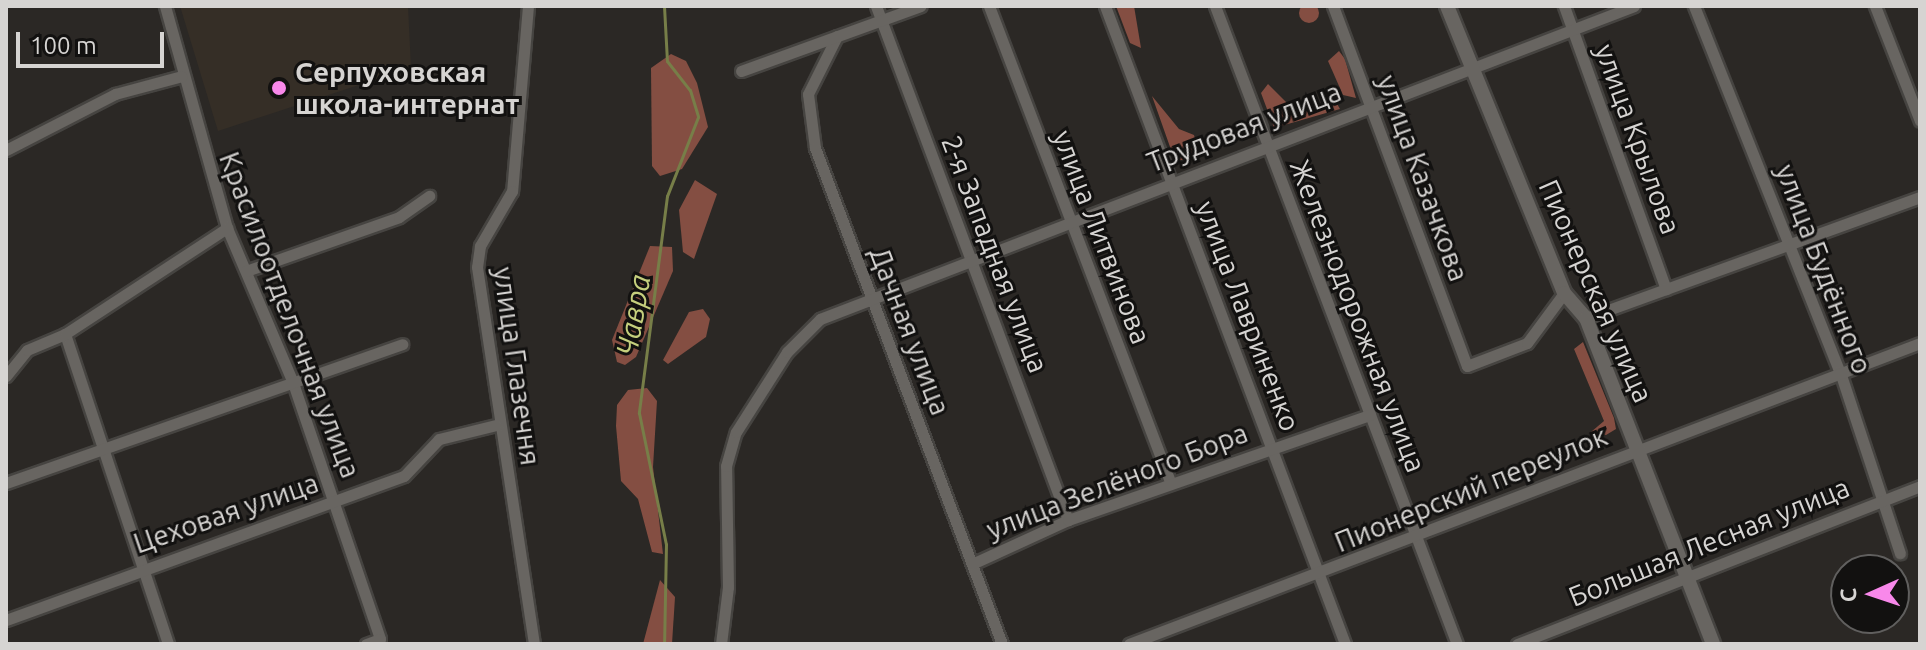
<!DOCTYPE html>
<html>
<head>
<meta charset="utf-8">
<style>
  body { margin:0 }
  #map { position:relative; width:1926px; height:650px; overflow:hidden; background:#2b2825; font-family:Ubuntu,sans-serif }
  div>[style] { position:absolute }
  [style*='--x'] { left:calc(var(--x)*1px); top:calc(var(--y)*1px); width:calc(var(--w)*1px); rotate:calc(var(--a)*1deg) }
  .built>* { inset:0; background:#352e26 }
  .forest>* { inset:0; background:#844e42 }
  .round { border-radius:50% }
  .stream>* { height:3px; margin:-1.5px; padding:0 1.5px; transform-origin:1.5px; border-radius:1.5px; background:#777e48 }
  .roads { filter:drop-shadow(2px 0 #464441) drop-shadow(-2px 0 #464441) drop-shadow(0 2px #464441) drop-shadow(0 -2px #464441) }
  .minor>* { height:11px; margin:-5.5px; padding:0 5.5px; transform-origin:5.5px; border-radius:5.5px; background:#686561 }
  .tertiary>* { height:14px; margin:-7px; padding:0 7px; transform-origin:7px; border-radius:7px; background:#686561 }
  .dots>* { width:22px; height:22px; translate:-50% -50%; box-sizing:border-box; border:4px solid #121110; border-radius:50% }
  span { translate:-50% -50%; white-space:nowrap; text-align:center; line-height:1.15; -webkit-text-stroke:6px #121110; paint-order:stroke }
  .poi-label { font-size:28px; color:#d6d4d2; font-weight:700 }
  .left { translate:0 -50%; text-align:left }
  .street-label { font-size:28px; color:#d6d4d2 }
  .water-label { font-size:30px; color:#c5cf7d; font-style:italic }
  .frame { position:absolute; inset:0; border:8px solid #d6d4d2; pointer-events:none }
  .north { position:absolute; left:1830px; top:554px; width:80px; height:80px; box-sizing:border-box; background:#121110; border:2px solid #605f5e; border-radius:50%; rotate:267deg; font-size:22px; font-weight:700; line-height:32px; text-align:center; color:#d6d4d2 }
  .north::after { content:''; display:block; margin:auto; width:28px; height:36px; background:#f888ea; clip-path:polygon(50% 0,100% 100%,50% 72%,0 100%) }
  .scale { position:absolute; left:16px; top:32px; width:148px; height:36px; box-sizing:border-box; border:4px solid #d6d4d2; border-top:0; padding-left:10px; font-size:24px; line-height:28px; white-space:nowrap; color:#d6d4d2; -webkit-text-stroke:6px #121110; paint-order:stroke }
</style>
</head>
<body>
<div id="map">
  <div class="built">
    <i style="clip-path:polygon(180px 6px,408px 6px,411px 68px,218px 131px)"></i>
  </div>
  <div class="forest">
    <i class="round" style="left:1299px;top:3px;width:20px;height:20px"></i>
    <i style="clip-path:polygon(1116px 6px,1134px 6px,1141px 48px,1130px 43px)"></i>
    <i style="clip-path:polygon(1339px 51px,1345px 59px,1356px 98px,1343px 95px,1328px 61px)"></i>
    <i style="clip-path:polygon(671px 54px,686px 61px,697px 83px,708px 127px,682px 169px,660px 176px,652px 166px,651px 68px)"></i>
    <i style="clip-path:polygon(1268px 84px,1294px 110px,1336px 102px,1340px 109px,1274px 128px,1261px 93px)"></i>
    <i style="clip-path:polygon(1152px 96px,1179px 129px,1194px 135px,1200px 157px,1175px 161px)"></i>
    <i style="clip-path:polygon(695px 180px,717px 194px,694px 259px,683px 252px,679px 210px)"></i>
    <i style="clip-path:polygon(650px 246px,672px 247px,673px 271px,636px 357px,625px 365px,617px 362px,612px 340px)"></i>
    <i style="clip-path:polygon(703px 309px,710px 319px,706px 337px,668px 364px,663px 360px,689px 312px)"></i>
    <i style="clip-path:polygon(1583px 342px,1614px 418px,1616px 429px,1606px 435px,1591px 432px,1604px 421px,1574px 349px)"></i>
    <i style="clip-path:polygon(647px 388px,657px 401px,653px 467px,663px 554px,652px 552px,638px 499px,621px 481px,616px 426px,617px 405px,628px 390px)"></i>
    <i style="clip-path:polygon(660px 580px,675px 597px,672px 644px,643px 644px)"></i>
  </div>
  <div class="stream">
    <i style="--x:664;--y:6;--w:55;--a:86.9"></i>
    <i style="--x:667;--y:61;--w:37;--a:52"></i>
    <i style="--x:690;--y:90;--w:28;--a:73"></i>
    <i style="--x:698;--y:117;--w:85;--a:111.4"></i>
    <i style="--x:667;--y:196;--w:219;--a:97.4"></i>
    <i style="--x:639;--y:413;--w:134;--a:78.4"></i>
    <i style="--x:666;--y:544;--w:100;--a:91.1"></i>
  </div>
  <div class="roads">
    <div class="minor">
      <i style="--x:165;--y:6;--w:230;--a:74.4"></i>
      <i style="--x:227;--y:228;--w:168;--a:66.9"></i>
      <i style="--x:293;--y:383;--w:270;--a:71.2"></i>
      <i style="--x:380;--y:639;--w:15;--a:160"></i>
      <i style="--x:528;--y:6;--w:186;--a:94.9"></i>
      <i style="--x:512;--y:191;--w:64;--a:120.2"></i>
      <i style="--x:480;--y:246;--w:21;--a:98"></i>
      <i style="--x:477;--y:267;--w:381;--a:81.4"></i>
      <i style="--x:876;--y:6;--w:549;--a:69.52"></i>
      <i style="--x:989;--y:6;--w:511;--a:69.16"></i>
      <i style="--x:1105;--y:6;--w:682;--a:69.38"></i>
      <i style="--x:1215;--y:6;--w:682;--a:69.23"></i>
      <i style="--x:1333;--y:6;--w:384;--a:69.6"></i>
      <i style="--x:1467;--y:366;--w:64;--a:-21"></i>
      <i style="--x:1527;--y:343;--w:62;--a:-53.5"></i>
      <i style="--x:1564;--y:6;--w:301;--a:70.2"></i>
      <i style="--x:1694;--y:6;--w:394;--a:68.3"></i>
      <i style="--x:1840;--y:372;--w:191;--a:71.7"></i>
      <i style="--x:1875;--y:6;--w:123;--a:68.6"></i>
      <i style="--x:837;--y:36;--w:65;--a:116.6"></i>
      <i style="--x:808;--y:94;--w:54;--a:82.6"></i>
      <i style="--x:815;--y:148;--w:530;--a:69.34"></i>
      <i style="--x:741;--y:71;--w:191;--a:-19.9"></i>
      <i style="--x:6;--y:150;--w:123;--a:-27.2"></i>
      <i style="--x:115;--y:94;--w:69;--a:-15"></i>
      <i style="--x:246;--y:271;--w:162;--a:-19.4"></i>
      <i style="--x:399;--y:217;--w:37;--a:-35"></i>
      <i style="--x:1586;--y:318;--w:355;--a:-19.9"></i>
      <i style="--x:65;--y:334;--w:327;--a:71.6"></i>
      <i style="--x:6;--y:376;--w:33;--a:-51"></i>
      <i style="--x:27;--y:350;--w:41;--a:-22.8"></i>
      <i style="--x:65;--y:334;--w:194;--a:-33.2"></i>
      <i style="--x:6;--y:483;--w:420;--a:-19.3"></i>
      <i style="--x:972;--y:564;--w:106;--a:-24.6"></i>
      <i style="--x:1068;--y:520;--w:320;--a:-19.2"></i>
      <i style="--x:6;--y:620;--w:423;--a:-19.9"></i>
      <i style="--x:404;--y:476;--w:51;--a:-46.6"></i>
      <i style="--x:439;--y:439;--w:59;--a:-13.8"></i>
      <i style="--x:721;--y:644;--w:57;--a:-83"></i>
      <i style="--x:728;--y:587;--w:121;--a:-90.9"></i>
      <i style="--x:726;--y:466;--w:35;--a:-74"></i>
      <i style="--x:736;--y:432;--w:95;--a:-57.5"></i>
      <i style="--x:787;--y:352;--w:47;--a:-45"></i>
      <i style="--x:820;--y:319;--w:872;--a:-21.03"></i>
      <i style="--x:1129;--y:644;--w:846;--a:-20.83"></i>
      <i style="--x:1517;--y:644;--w:433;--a:-21.4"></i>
    </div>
    <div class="tertiary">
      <i style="--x:1447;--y:6;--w:310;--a:67.8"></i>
      <i style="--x:1564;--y:293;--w:33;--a:49"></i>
      <i style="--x:1586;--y:318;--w:350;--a:68.7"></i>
    </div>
  </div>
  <div class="dots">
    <i style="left:279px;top:88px;background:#f888ea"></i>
  </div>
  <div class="poi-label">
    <span class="left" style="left:295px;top:88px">Серпуховская<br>школа-интернат</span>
  </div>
  <div class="street-label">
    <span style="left:1244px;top:127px;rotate:-21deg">Трудовая улица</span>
    <span style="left:1638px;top:139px;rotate:70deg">улица Крылова</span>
    <span style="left:1423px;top:178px;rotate:70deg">улица Казачкова</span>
    <span style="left:1102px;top:237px;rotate:69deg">улица Литвинова</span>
    <span style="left:995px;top:254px;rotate:69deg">2-я Западная улица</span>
    <span style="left:1824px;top:269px;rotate:69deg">улица Будённого</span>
    <span style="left:1596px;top:291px;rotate:66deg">Пионерская улица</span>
    <span style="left:290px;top:315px;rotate:69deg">Красилоотделочная улица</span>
    <span style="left:1248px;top:316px;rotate:69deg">улица Лавриненко</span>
    <span style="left:1358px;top:316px;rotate:69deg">Железнодорожная улица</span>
    <span style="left:910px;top:331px;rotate:69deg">Дачная улица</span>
    <span style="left:517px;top:366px;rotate:82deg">улица Глазечня</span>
    <span style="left:1117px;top:481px;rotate:-21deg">улица Зелёного Бора</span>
    <span style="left:1471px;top:489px;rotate:-22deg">Пионерский переулок</span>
    <span style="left:226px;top:513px;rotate:-19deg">Цеховая улица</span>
    <span style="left:1709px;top:542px;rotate:-22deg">Большая Лесная улица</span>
  </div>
  <div class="water-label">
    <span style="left:633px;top:315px;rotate:-80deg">Чавра</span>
  </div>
  <div class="frame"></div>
  <div class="north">С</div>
  <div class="scale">100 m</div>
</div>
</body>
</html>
